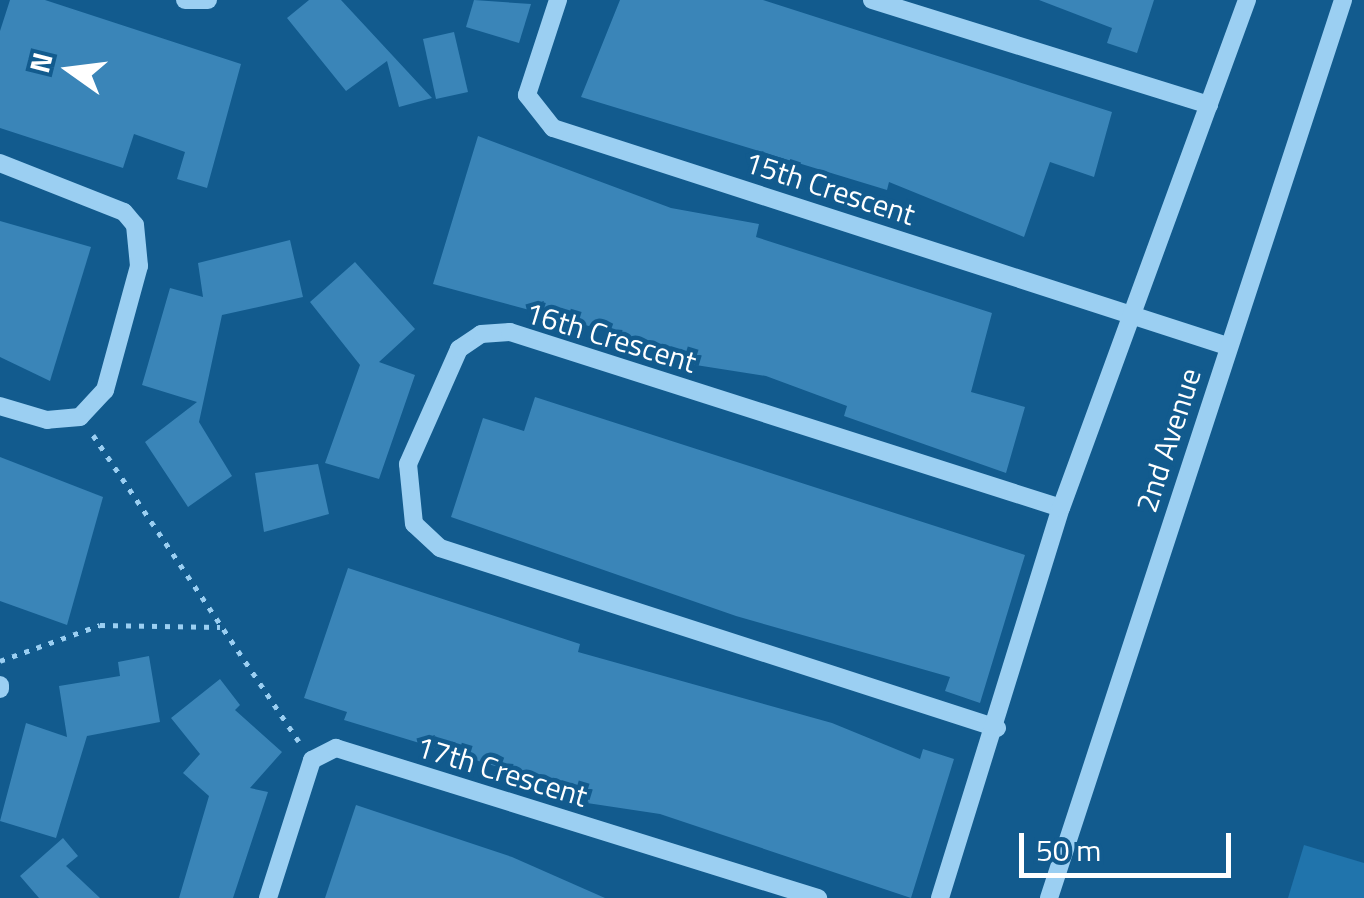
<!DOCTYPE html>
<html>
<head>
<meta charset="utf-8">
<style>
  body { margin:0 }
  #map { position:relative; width:1364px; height:898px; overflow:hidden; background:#125b8e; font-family:"Titillium Web",sans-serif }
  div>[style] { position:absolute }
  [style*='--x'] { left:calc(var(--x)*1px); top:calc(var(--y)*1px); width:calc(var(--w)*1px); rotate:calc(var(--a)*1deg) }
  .green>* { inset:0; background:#2074ac }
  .building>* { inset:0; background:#3a85b8 }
  .path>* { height:5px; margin-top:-2.5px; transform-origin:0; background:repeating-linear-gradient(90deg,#9bcff2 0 5px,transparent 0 13px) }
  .minor>* { height:18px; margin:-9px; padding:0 9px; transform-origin:9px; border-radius:9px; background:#9bcff2 }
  span { translate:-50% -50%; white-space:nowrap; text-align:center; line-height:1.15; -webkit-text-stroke:9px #125b8e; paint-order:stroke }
  .street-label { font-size:30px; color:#fff }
  .north { position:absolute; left:20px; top:20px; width:100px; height:100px; -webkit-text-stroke:8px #125b8e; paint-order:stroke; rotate:284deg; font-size:28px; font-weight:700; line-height:40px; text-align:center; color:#fff }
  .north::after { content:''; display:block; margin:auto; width:35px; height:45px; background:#fff; clip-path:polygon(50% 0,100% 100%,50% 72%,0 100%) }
  .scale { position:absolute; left:1019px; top:833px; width:212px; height:45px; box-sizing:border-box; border:5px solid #fff; border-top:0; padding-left:12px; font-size:30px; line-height:35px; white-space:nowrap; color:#fff; -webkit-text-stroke:8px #125b8e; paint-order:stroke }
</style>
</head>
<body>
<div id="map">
  <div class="green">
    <i style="clip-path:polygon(1304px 845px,1364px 863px,1364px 898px,1288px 898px)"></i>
  </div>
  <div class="building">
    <i style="clip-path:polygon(10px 0,45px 0,241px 64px,207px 188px,177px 179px,185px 152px,134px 134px,123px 168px,0 128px,0 31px)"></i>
    <i style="clip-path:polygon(309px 0,341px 0,432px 98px,399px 107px,387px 61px,346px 91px,287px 18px)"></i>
    <i style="clip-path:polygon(474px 0,531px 4px,519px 43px,466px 27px)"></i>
    <i style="clip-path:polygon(620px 0,763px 0,1112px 112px,1094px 177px,1050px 162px,1024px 237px,889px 182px,887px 190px,581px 97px)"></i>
    <i style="clip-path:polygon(1039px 0,1154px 0,1137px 53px,1107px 43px,1112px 28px)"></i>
    <i style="clip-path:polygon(454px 32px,468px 92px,436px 99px,423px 39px)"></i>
    <i style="clip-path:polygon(478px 136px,671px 208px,759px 224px,756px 237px,992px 313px,971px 392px,1025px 407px,1006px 473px,844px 416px,847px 406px,766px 376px,683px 363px,641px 340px,433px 284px)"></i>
    <i style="clip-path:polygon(0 221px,91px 247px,50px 381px,0 357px)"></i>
    <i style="clip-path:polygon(290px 240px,303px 297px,222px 315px,199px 422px,232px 476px,188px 507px,145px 442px,197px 402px,142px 385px,170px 288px,203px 297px,198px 263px)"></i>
    <i style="clip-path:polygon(355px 262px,415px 329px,379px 362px,415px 375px,379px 479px,325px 463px,360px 365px,310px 302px)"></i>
    <i style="clip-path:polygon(535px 397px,1025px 555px,980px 703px,945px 691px,950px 677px,736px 616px,451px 517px,483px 418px,524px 431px)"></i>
    <i style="clip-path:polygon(0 457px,103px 497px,67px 625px,0 601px)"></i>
    <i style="clip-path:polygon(318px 464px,329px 514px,264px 532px,255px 473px)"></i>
    <i style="clip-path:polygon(348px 568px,580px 644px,578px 652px,832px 723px,920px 759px,923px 749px,954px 759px,911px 898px,660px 814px,587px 803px,590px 795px,344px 720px,347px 712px,304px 698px)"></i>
    <i style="clip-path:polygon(149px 656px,160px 722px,87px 736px,56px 838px,0 821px,26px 723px,67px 737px,59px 686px,120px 676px,118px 662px)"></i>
    <i style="clip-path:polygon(220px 679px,240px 705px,235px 710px,282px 752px,250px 788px,268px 792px,233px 898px,179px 898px,209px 796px,183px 773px,200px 754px,171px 718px)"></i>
    <i style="clip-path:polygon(356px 805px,512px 857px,605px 898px,325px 898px)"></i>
    <i style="clip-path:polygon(63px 838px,78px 856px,66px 866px,100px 898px,39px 898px,20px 876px)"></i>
  </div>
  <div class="path">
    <i style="--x:93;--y:435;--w:369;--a:56.1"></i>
    <i style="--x:0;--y:661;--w:106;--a:-19.8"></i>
    <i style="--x:100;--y:625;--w:120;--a:1"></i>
  </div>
  <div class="minor">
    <i style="--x:185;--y:0;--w:23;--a:0"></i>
    <i style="--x:558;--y:0;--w:100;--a:108.1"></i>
    <i style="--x:527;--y:95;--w:42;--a:51.8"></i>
    <i style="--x:553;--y:128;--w:708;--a:17.92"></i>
    <i style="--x:872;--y:0;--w:353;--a:17.3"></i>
    <i style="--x:0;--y:163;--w:133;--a:21.6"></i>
    <i style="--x:124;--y:212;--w:17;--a:50"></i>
    <i style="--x:135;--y:225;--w:41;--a:84.4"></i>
    <i style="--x:139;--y:266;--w:129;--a:105.3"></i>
    <i style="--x:105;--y:390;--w:37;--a:133"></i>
    <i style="--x:80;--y:417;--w:33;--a:175"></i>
    <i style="--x:47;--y:420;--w:49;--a:-163.4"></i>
    <i style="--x:0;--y:685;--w:4;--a:90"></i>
    <i style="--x:997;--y:728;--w:585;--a:-162.09"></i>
    <i style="--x:440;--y:548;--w:35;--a:-137"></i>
    <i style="--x:414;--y:524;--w:60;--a:-95.7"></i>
    <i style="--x:408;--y:464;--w:126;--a:-66.1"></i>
    <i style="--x:459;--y:349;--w:27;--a:-34"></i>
    <i style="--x:481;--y:334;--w:29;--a:-4"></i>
    <i style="--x:510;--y:332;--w:578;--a:17.71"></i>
    <i style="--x:268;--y:898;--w:145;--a:-72.3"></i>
    <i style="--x:312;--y:760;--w:27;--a:-27"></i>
    <i style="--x:336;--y:748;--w:505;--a:17.29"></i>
    <i style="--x:940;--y:898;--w:408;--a:-72.8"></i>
    <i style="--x:1061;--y:508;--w:541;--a:-69.89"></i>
    <i style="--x:1049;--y:898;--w:945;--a:-71.87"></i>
  </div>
  <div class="street-label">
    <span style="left:830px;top:188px;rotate:18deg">15th Crescent</span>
    <span style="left:611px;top:337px;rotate:17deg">16th Crescent</span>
    <span style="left:1168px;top:440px;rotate:-72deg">2nd Avenue</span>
    <span style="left:502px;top:771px;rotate:17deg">17th Crescent</span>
  </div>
  <div class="north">N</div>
  <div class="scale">50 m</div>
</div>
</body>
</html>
